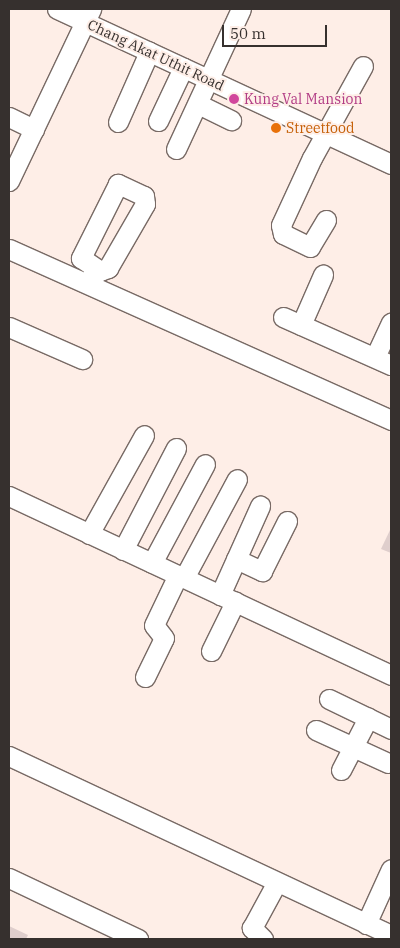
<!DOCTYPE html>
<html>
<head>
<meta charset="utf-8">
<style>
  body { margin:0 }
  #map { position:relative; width:400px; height:948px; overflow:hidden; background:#feeee7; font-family:"IBM Plex Serif",serif }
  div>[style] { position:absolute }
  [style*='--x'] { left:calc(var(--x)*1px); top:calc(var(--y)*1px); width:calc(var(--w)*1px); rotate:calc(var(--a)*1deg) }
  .building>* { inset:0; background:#dfcecc }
  .roads { filter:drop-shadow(1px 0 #786a65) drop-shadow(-1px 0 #786a65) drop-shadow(0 1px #786a65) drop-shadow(0 -1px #786a65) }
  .minor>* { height:19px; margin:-9.5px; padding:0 9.5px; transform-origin:9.5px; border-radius:9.5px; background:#fff }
  .dots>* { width:14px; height:14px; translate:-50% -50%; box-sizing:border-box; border:2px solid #feeee7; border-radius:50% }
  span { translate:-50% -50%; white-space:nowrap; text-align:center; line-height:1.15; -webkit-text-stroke:4px #feeee7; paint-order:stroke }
  .street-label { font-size:14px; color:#36302e }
  .hotel-label { font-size:14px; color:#b23c85 }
  .left { translate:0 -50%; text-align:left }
  .food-label { font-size:14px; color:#c56008 }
  .frame { position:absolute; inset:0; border:10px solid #36302e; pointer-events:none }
  .scale { position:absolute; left:222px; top:25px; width:105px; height:22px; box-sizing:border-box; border:2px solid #36302e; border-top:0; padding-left:6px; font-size:15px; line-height:18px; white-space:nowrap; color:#36302e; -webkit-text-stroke:4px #feeee7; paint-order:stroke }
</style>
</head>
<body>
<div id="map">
  <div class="building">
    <i style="clip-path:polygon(391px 528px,391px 553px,381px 549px)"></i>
    <i style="clip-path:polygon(9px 926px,28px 935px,26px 939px,9px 939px)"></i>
  </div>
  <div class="roads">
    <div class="minor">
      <i style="--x:57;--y:9;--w:368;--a:24.9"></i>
      <i style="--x:198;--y:104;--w:37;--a:26"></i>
      <i style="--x:9;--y:117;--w:28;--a:26"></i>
      <i style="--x:158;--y:121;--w:59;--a:-64.7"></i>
      <i style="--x:118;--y:122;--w:77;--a:-66.1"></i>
      <i style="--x:176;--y:149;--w:154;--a:-65.1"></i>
      <i style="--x:9;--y:181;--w:191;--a:-64.5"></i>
      <i style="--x:326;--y:220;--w:31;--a:121"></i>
      <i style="--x:310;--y:247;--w:30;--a:-154"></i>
      <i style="--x:283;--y:234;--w:9;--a:-103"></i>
      <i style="--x:281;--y:225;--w:74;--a:-65.2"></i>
      <i style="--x:312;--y:158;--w:105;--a:-61"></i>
      <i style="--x:9;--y:249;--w:419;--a:24.1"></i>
      <i style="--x:91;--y:282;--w:9;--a:-77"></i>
      <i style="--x:93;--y:273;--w:7;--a:-16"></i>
      <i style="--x:100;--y:271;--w:9;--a:-21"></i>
      <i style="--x:108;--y:268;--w:74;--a:-60"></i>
      <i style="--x:145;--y:204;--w:8;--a:-97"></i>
      <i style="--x:144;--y:196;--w:29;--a:-155"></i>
      <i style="--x:118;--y:184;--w:83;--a:116.6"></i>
      <i style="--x:81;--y:258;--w:23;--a:34"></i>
      <i style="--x:283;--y:317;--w:118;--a:24"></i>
      <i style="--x:301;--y:325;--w:55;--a:-66.3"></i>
      <i style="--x:9;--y:327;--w:80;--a:23.7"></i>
      <i style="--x:375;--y:357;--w:38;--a:-65"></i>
      <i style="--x:9;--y:496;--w:422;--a:25.1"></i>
      <i style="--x:89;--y:534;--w:113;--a:-60.9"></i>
      <i style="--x:123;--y:550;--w:115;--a:-62.5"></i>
      <i style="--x:236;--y:559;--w:29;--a:25"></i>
      <i style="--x:262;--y:571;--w:56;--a:-63.4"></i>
      <i style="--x:152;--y:563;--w:112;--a:-61.8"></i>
      <i style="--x:184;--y:578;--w:112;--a:-61.8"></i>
      <i style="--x:220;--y:595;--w:98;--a:-65.8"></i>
      <i style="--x:211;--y:651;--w:55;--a:-63.9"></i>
      <i style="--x:145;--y:677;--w:43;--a:-64"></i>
      <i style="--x:164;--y:638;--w:16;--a:-128"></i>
      <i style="--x:154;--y:625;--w:55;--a:-64.4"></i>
      <i style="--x:329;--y:699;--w:69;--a:25.8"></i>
      <i style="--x:316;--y:730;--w:79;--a:24.6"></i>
      <i style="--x:9;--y:756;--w:422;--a:25.1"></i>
      <i style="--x:341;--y:770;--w:59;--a:-62.6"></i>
      <i style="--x:9;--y:878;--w:143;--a:25.3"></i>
      <i style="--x:366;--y:924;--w:60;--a:-65.6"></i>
      <i style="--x:263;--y:939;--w:16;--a:-135"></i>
      <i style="--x:252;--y:928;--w:52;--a:-61.5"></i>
    </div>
  </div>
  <div class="dots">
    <i style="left:234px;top:99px;background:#d1479c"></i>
    <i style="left:276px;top:128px;background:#e8710a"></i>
  </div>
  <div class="street-label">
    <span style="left:156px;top:55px;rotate:25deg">Chang Akat Uthit Road</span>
  </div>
  <div class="hotel-label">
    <span class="left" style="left:244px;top:99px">Kung Val Mansion</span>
  </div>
  <div class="food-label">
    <span class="left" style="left:286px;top:128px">Streetfood</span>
  </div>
  <div class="frame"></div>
  <div class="scale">50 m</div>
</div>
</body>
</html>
